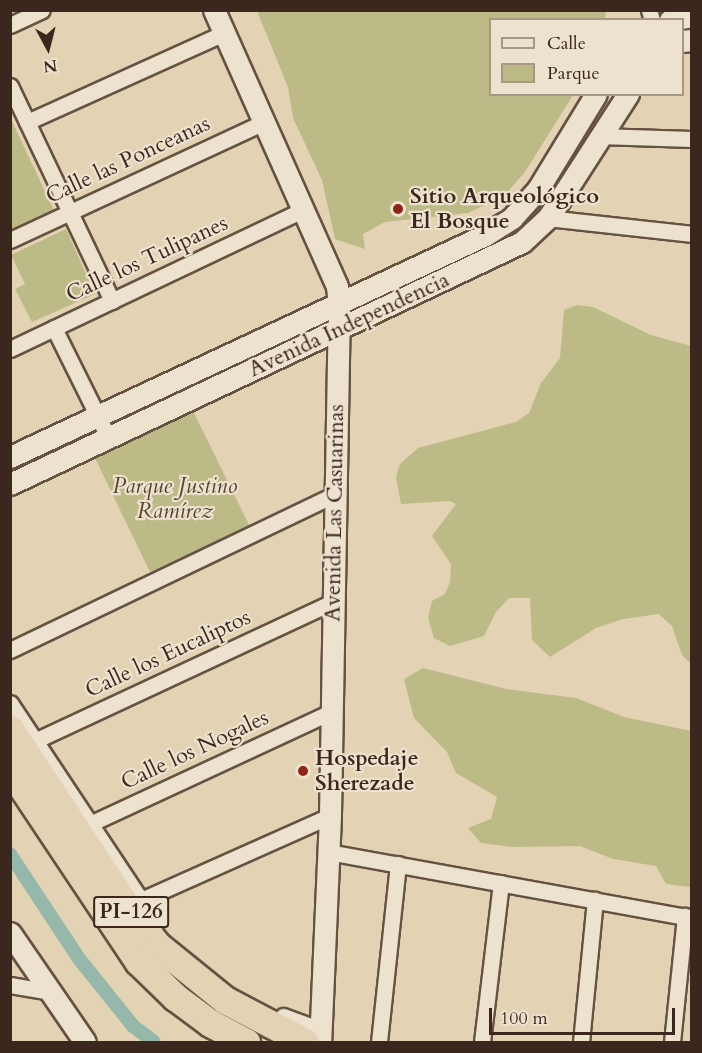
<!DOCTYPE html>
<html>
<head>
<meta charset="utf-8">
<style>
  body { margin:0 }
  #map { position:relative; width:702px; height:1053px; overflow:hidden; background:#e3d2b3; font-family:Cardo,serif }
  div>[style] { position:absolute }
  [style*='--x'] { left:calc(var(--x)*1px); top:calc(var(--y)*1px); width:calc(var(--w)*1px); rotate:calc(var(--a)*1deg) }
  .green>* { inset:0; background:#bcba87 }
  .canal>* { height:14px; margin:-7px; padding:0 7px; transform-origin:7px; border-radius:7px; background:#95b8ab }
  .roads { filter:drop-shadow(2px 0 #655242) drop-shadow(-2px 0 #655242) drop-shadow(0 2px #655242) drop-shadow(0 -2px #655242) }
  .street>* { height:15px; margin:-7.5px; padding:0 7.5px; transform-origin:7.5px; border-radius:7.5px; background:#ede2ce }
  .secondary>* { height:21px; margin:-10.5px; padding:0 10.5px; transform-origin:10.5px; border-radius:10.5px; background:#ede2ce }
  .highway>* { height:27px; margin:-13.5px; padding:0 13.5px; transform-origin:13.5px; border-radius:13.5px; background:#e3d2b3 }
  .dots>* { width:16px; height:16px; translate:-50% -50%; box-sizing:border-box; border:3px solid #ede2ce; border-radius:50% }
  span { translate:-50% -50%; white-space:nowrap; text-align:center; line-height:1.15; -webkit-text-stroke:4.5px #ede2ce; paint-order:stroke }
  .shield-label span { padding:2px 4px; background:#ede2ce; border:2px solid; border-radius:4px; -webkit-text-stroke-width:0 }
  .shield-label { font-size:21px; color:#3b271d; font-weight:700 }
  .street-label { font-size:22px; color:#3b271d }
  .poi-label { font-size:22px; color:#3b271d; font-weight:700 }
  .left { translate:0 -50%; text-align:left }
  .park-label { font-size:22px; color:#554432; font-style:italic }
  .frame { position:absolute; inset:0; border:12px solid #3b271d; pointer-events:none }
  .legend { position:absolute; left:489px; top:18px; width:195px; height:78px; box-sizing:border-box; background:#ede2ce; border:2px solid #a69787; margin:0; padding:8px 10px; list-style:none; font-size:18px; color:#3b271d }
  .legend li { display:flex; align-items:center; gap:12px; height:30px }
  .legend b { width:30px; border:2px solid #a69787 }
  .north { position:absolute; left:18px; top:18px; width:60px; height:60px; -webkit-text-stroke:4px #ede2ce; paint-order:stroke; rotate:173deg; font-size:16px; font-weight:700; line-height:24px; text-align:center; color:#3b271d }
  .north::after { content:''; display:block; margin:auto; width:21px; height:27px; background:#3b271d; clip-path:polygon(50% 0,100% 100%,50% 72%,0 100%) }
  .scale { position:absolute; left:489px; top:1008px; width:186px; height:27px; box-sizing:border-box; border:3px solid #3b271d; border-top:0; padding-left:8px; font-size:18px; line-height:21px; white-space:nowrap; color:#3b271d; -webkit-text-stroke:4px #ede2ce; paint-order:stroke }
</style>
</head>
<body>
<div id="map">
  <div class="green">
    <i style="clip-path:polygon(606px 10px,605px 19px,490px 20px,490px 94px,573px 95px,525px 172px,505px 195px,468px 213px,385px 222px,363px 234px,365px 249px,335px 239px,322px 180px,293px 118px,288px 87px,257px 11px)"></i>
    <i style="clip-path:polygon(10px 117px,57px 217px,10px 237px)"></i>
    <i style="clip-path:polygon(66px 229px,95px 294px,32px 322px,15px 289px,25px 284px,11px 255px)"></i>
    <i style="clip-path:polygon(577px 305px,593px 307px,651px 335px,691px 346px,691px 664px,682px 655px,672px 626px,659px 614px,623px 619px,596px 628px,550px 657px,532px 640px,530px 598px,509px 598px,496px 612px,484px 636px,450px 646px,434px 638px,428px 618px,432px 601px,445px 594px,450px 582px,451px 564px,432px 536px,456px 504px,450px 501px,401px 504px,396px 477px,400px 464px,418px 448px,516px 422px,529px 413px,541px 383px,560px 358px,564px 310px)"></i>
    <i style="clip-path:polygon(193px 411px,251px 529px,150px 572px,95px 458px)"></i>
    <i style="clip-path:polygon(423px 668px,506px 689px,576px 698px,624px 717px,691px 731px,691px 887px,666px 884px,656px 866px,613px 859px,580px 846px,511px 847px,481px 843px,468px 828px,491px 819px,497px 797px,456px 773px,447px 752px,414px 718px,404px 679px)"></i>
  </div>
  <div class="canal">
    <i style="--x:10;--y:854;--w:127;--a:56.6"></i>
    <i style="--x:80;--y:960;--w:85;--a:51.2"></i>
    <i style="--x:133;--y:1026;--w:26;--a:37"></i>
  </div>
  <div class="roads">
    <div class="street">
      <i style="--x:649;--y:10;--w:10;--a:73"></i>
      <i style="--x:10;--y:25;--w:35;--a:-25"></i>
      <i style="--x:10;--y:86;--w:238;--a:64.6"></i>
      <i style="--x:27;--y:122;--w:216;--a:-24.3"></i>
      <i style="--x:598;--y:136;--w:94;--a:1.8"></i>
      <i style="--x:548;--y:218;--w:145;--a:6.3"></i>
      <i style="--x:10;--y:240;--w:280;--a:-24.9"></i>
      <i style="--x:54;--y:328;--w:124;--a:63.6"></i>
      <i style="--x:10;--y:349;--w:324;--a:-25.4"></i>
      <i style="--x:10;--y:650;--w:361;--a:-25.6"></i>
      <i style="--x:10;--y:703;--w:264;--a:56.4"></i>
      <i style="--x:28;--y:744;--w:336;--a:-25"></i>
      <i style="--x:81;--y:828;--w:276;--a:-24.9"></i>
      <i style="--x:328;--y:852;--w:370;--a:10.3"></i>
      <i style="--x:132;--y:904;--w:217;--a:-24"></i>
      <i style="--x:10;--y:985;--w:42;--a:9.7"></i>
      <i style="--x:283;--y:1016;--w:40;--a:20.2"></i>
      <i style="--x:379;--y:1042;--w:179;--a:-83.9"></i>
      <i style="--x:482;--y:1042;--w:160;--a:-83.2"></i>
      <i style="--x:581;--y:1042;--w:143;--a:-84.4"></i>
      <i style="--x:672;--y:1042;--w:127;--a:-84.1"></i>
    </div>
    <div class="secondary">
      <i style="--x:214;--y:10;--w:302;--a:66"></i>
      <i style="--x:337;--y:286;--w:18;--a:84"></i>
      <i style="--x:339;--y:304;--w:512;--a:91.01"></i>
      <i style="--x:330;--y:816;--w:226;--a:92.5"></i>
      <i style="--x:670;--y:20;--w:22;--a:-10"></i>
      <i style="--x:682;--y:41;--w:10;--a:-6"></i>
      <i style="--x:10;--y:457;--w:524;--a:-25.05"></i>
      <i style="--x:485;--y:235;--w:32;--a:-32"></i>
      <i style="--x:512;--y:218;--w:39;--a:-48"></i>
      <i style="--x:538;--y:189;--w:111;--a:-58.6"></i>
      <i style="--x:10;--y:484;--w:566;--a:-25.3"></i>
      <i style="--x:522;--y:242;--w:35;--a:-43"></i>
      <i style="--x:548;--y:218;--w:148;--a:-57.2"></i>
      <i style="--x:10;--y:933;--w:132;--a:55.5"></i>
    </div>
    <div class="highway">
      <i style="--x:10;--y:729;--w:213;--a:56.7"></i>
      <i style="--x:127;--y:907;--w:48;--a:51.7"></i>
      <i style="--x:157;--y:945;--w:87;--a:39"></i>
      <i style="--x:225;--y:1000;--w:90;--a:27.7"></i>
      <i style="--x:10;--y:769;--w:231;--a:56.3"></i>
      <i style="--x:138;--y:961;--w:52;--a:44.2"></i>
      <i style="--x:175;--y:997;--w:44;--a:36.6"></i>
      <i style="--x:210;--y:1023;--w:41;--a:27.8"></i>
    </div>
  </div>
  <div class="dots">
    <i style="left:398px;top:209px;background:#8f2418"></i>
    <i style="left:303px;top:771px;background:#8f2418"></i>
  </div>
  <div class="shield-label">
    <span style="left:131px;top:912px">PI-126</span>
  </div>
  <div class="street-label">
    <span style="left:128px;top:160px;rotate:-25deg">Calle las Ponceanas</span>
    <span style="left:147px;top:259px;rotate:-25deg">Calle los Tulipanes</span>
    <span style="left:349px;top:325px;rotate:-25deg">Avenida Independencia</span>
    <span style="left:335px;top:513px;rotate:-89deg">Avenida Las Casuarinas</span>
    <span style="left:168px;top:654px;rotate:-25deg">Calle los Eucaliptos</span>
    <span style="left:195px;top:750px;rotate:-25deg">Calle los Nogales</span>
  </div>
  <div class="poi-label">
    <span class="left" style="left:410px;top:209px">Sitio Arqueológico<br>El Bosque</span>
    <span class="left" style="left:315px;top:771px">Hospedaje<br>Sherezade</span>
  </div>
  <div class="park-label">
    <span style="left:175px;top:499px">Parque Justino<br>Ramírez</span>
  </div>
  <div class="frame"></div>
  <ul class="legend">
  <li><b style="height:8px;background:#ede2ce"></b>Calle</li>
  <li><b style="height:16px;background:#bcba87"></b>Parque</li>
  </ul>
  <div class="north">N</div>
  <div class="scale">100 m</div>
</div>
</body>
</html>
